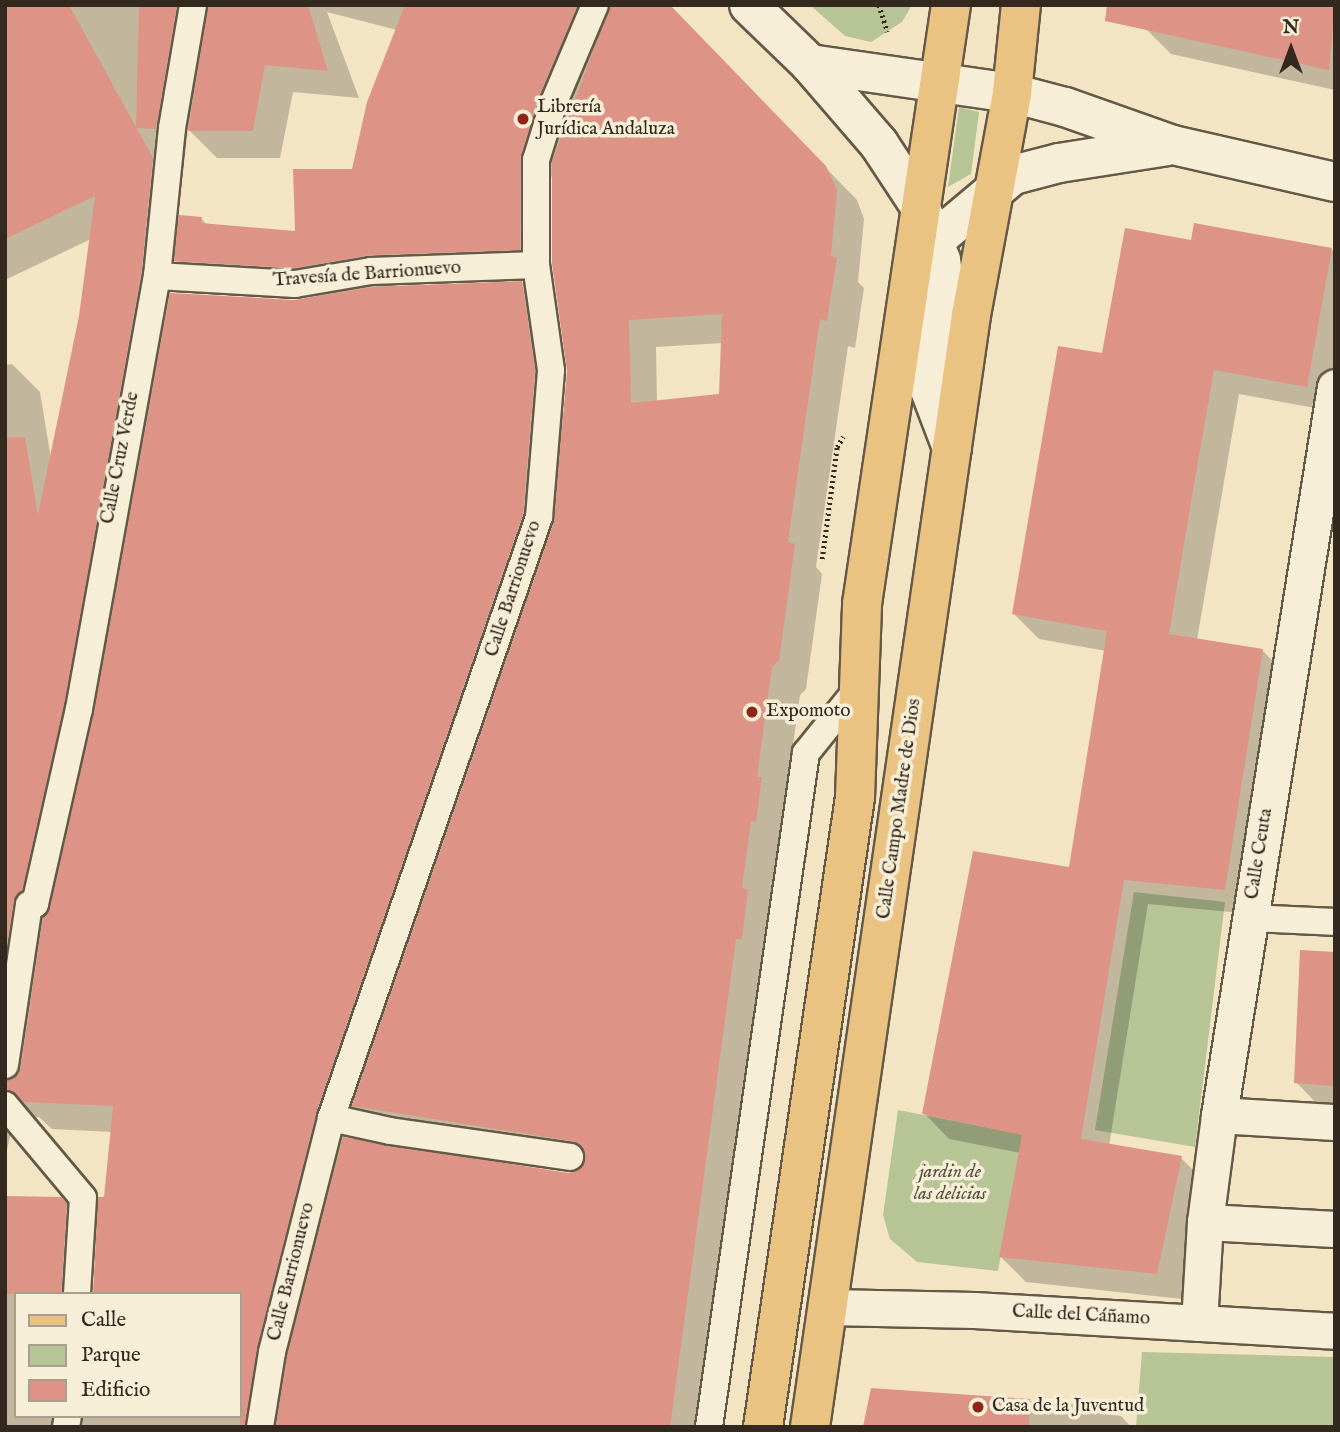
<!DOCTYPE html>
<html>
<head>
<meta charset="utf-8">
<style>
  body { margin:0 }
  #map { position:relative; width:1340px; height:1432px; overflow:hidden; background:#f3e5c3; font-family:"IM FELL English",serif }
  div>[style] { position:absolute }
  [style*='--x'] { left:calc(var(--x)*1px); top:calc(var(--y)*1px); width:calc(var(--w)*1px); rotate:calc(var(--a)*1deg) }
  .green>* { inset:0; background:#b7c596 }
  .shadow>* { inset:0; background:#0003 }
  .building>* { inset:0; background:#dd9486 }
  .path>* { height:4.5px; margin-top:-2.25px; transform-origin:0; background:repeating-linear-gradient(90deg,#34291e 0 2px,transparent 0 5.5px) }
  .roads { filter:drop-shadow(2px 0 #645847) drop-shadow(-2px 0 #645847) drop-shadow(0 2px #645847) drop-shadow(0 -2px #645847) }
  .pedestrian>* { height:26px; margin:-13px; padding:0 13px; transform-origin:13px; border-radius:13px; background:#f7eed8 }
  .minor>* { height:35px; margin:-17.5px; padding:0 17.5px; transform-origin:17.5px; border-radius:17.5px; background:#f7eed8 }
  .tertiary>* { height:38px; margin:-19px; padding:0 19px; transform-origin:19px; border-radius:19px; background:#f7eed8 }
  .primary>* { height:38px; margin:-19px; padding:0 19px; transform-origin:19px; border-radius:19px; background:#eac282 }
  .dots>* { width:19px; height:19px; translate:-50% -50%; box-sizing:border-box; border:4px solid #f7eed8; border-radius:50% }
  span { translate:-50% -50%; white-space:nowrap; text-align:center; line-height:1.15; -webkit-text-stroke:7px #f7eed8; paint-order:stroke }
  .poi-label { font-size:19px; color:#34291e }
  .left { translate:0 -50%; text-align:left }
  .street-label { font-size:19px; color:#34291e }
  .park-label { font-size:19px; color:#55503c; font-style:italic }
  .frame { position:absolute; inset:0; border:7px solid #34291e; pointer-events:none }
  .legend { position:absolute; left:14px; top:1292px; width:228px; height:126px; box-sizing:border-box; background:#f7eed8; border:2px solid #a99f8e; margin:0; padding:9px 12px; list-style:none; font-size:21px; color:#34291e }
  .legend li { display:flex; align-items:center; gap:14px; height:35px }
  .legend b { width:35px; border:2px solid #a99f8e }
  .north { position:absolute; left:1256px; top:14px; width:70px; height:70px; -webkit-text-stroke:5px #f7eed8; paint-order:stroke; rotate:0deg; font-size:19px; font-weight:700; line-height:28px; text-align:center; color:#34291e }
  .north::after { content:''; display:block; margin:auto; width:24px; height:32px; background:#34291e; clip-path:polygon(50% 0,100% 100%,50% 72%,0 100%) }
</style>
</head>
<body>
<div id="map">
  <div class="green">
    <i style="clip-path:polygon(810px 5px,912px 5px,902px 22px,871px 42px,845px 36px)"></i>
    <i style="clip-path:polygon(959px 107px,979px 112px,971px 174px,948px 187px)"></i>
    <i style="clip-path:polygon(1134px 892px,1225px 902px,1195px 1147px,1095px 1130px)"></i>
    <i style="clip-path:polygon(898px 1110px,990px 1128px,1027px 1114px,998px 1271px,917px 1262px,890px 1239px,883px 1215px)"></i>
    <i style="clip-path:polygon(1142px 1352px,1335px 1357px,1334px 1427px,1136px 1427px)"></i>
  </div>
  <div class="shadow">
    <i style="clip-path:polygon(evenodd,5px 5px,668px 5px,857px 200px,864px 219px,858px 282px,864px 288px,855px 348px,848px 346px,816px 567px,822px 574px,806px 689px,800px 695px,785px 802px,789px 807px,784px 849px,779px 848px,769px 914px,775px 920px,701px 1427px,5px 1427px,5px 1198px,61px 1198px,94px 1233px,90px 1294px,16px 1294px,16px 1416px,240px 1416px,240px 1294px,106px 1199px,112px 1132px,52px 1129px,39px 1117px,24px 1120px,12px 1128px,5px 1159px,5px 365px,12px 364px,40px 392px,51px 459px,81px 316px,91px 239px,5px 280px,5px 5px,327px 12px,397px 30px,353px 171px,297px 233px,208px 226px,201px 218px,178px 216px,188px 129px,217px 158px,280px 158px,293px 92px,359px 98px,327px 12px,5px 5px,553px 172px,568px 371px,564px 422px,550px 311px,522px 283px,380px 286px,548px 277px,548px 188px,553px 172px,5px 5px,173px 258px,204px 289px,322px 297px,294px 301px,170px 294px,173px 258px,5px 5px,723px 343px,721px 396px,657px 402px,656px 347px,723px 343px,5px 5px,355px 1108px,382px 1134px,583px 1166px,568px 1174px,345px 1139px,355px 1108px)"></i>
    <i style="clip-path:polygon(1335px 5px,1335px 90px,1171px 54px,1146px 29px)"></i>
    <i style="clip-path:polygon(1193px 242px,1331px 249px,1335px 253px,1335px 393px,1331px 411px,1239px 394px,1197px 640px,1262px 650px,1287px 676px,1250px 914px,1148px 904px,1109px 1146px,1181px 1158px,1206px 1183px,1182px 1299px,1026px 1282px,1001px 1257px,1021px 1153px,949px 1139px,924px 1113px,1071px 869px,1106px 651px,1039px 639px,1013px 613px,1103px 355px)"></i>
    <i style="clip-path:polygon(1335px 954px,1335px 1108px,1321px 1108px,1296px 1082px)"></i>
    <i style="clip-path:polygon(872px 1390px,1089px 1405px,1097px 1413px,1121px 1416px,1131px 1427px,865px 1427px)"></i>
  </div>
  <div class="building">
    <i style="clip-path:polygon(5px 5px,69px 5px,153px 158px,141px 274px,64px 706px,22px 891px,13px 903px,5px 957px,5px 438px,25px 437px,38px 515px,79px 316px,95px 196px,5px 239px)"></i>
    <i style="clip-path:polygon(139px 5px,177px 5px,156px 129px,136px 128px)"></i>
    <i style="clip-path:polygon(208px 5px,308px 5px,328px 71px,265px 65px,253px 131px,188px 131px)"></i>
    <i style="clip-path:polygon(405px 5px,578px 5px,539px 96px,521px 155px,520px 250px,370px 255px,294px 268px,174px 261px,179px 215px,202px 217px,201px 223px,295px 231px,293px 169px,352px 169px,367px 102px)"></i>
    <i style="clip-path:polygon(evenodd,610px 5px,670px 5px,826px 166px,837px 190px,831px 256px,837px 258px,827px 321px,820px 319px,788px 542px,795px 544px,779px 661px,772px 667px,757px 777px,762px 777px,756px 822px,751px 821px,742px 888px,748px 890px,742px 939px,736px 939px,670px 1427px,276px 1427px,287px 1355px,343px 1137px,568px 1173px,576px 1171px,585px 1160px,584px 1151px,572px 1141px,352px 1106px,554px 522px,567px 371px,552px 264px,552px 162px,610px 5px,722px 314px,719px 394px,631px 403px,629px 320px,722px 314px)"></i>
    <i style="clip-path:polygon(1107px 5px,1335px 5px,1329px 70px,1105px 21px)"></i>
    <i style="clip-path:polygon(1194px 223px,1332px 248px,1307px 387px,1214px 370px,1191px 502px,1169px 634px,1263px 649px,1225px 890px,1124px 880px,1081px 1139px,1182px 1156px,1157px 1274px,999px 1257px,1022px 1135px,922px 1114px,973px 851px,1069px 867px,1107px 631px,1012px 614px,1058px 346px,1102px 353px,1125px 228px,1191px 240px)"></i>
    <i style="clip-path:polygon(522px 281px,535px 370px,523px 514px,316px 1113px,257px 1348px,245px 1427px,240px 1427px,240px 1294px,93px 1294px,98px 1197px,104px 1197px,113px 1106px,23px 1102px,5px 1090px,5px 1080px,17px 1075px,21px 1067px,43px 917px,50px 907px,94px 712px,170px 293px,294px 300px,373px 287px)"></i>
    <i style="clip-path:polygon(1300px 950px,1335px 952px,1335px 1086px,1294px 1083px)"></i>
    <i style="clip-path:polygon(5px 1196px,61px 1197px,67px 1203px,61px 1294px,5px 1294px)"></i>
    <i style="clip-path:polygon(871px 1388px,1030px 1399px,1029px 1427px,863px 1427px)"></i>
  </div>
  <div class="path">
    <i style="--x:879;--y:5;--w:28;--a:72"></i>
    <i style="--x:822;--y:559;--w:113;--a:-82.4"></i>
    <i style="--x:837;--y:447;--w:12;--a:-59"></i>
  </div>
  <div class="roads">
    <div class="pedestrian">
      <i style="--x:157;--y:276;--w:138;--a:3.3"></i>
      <i style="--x:295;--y:284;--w:77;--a:-9.7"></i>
      <i style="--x:371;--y:271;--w:165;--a:-2.1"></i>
      <i style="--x:29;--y:905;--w:6;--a:-9"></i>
      <i style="--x:35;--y:904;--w:200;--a:-77.3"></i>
      <i style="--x:79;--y:709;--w:440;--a:-79.8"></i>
      <i style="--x:157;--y:276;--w:149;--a:-84.2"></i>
      <i style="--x:172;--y:128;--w:125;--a:-80.3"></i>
      <i style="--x:1250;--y:918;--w:85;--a:2.7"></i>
      <i style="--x:5;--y:1065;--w:162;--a:-81.5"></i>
      <i style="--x:5;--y:1105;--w:121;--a:50"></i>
      <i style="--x:83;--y:1198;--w:96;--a:93.6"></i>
      <i style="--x:331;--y:1118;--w:60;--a:12.4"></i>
      <i style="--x:390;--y:1131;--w:182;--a:8.2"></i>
      <i style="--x:66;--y:1427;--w:11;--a:-80"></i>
      <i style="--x:260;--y:1427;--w:76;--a:-80.9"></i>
      <i style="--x:272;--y:1352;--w:241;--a:-75.8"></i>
      <i style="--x:331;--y:1118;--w:636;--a:-70.91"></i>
      <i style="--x:539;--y:517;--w:147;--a:-85.3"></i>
      <i style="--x:551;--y:370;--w:106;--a:-98.1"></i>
      <i style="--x:536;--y:265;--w:105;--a:-90"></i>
      <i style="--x:536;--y:160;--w:61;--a:-72.8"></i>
      <i style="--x:554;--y:102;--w:105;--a:-67.1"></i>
      <i style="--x:709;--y:1427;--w:681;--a:-81.81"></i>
      <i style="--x:806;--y:753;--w:86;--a:-51.1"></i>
    </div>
    <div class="minor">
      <i style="--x:1219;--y:1115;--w:116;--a:3.5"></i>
      <i style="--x:1205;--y:1222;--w:130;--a:3.1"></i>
      <i style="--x:828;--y:1307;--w:146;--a:1.2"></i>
      <i style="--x:974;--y:1310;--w:362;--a:3.3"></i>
      <i style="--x:1199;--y:1323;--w:101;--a:-86.6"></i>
      <i style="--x:1205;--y:1222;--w:108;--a:-82.5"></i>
      <i style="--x:1219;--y:1115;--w:737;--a:-80.95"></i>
    </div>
    <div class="tertiary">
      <i style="--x:749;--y:5;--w:85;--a:44"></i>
      <i style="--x:810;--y:64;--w:106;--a:49.2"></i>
      <i style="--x:879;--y:144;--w:77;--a:56.7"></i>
      <i style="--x:921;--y:208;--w:56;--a:69"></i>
      <i style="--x:941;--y:260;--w:29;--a:82"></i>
      <i style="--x:945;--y:289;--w:102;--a:98.4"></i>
      <i style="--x:930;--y:390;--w:62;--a:69.2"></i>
      <i style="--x:810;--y:64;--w:204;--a:8.2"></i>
      <i style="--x:1012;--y:93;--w:55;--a:14.8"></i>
      <i style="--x:1065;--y:107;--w:114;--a:19.4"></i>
      <i style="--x:1173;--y:145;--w:166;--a:12.9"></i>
      <i style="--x:916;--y:256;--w:126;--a:-39.9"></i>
      <i style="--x:1013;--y:175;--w:48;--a:-14.6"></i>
      <i style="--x:1059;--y:163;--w:109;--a:-8.9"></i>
    </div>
    <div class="primary">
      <i style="--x:763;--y:1427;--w:637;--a:-81.69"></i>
      <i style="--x:855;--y:797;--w:193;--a:-87.9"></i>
      <i style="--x:862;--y:604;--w:606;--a:-81.55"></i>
      <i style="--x:810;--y:1427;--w:1124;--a:-81.76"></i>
      <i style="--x:971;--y:315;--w:226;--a:-79.5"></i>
      <i style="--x:1012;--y:93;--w:88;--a:-84.2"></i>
    </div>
  </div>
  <div class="dots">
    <i style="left:523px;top:119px;background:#8f2418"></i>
    <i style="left:752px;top:712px;background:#8f2418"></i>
    <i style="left:978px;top:1407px;background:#8f2418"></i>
  </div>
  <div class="poi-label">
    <span class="left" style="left:537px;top:119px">Librería<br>Jurídica Andaluza</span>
    <span class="left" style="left:766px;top:712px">Expomoto</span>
    <span class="left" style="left:992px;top:1407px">Casa de la Juventud</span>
  </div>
  <div class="street-label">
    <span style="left:367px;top:275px;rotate:-4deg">Travesía de Barrionuevo</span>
    <span style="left:121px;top:458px;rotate:-79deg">Calle Cruz Verde</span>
    <span style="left:514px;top:589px;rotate:-72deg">Calle Barrionuevo</span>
    <span style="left:900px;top:809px;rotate:-82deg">Calle Campo Madre de Dios</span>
    <span style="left:1260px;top:854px;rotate:-81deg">Calle Ceuta</span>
    <span style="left:292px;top:1272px;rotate:-76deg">Calle Barrionuevo</span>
    <span style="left:1081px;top:1316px;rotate:3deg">Calle del Cáñamo</span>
  </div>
  <div class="park-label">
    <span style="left:950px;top:1184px">jardin de<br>las delicias</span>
  </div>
  <div class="frame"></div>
  <ul class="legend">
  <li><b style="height:9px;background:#eac282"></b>Calle</li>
  <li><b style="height:19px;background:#b7c596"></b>Parque</li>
  <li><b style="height:19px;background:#dd9486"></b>Edificio</li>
  </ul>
  <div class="north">N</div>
</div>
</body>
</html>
